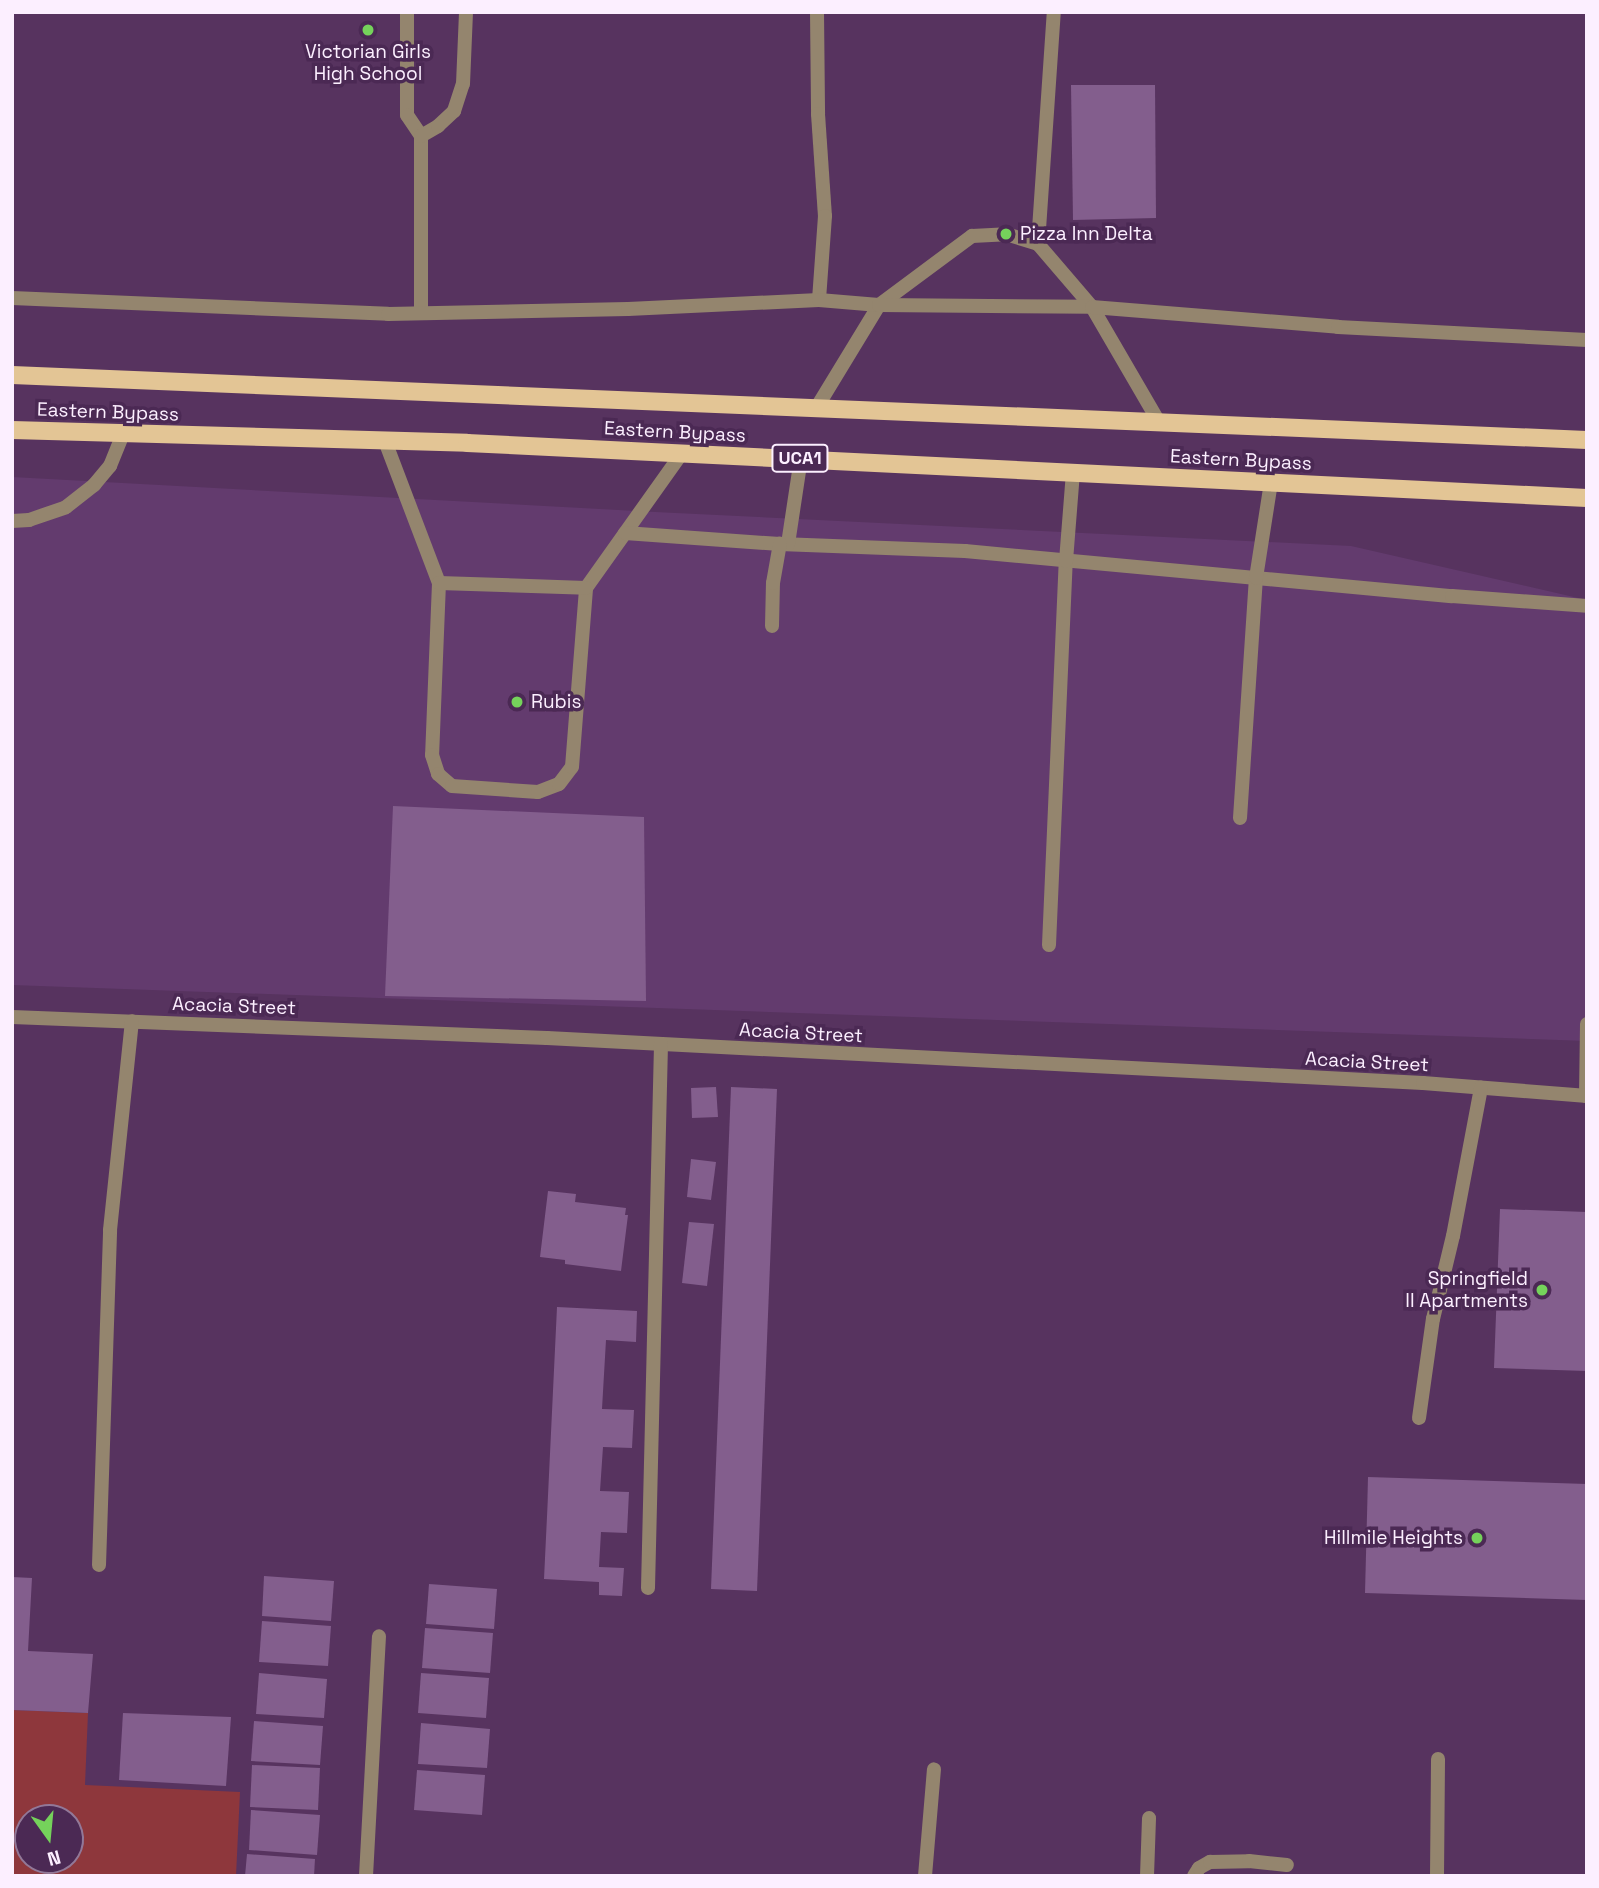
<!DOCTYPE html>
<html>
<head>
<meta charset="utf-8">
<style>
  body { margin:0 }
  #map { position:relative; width:1599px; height:1888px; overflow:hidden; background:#57335f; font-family:"Space Grotesk",sans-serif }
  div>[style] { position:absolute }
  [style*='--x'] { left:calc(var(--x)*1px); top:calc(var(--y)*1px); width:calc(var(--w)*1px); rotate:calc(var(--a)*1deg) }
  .built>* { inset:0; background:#633b6e }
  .green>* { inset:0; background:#8e373c }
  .building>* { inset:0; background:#835e8d }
  .service>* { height:14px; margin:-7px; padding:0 7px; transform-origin:7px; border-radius:7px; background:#94856e }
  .minor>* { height:14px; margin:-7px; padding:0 7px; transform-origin:7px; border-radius:7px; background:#94856e }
  .primary>* { height:18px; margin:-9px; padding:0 9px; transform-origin:9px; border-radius:9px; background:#e3c595 }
  .dots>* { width:19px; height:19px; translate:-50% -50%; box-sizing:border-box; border:4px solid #4b2954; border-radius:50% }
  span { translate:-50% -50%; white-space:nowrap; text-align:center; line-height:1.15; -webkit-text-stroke:7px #4b2954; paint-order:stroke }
  .shield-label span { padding:2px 5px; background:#4b2954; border:2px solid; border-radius:5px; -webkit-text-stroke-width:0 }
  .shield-label { font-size:18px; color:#fcefff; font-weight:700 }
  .poi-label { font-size:19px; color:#fcefff }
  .left { translate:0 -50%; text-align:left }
  .right { translate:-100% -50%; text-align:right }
  .street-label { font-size:19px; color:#fcefff }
  .frame { position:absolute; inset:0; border:14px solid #fcefff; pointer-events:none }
  .north { position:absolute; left:14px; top:1804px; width:70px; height:70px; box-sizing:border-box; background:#4b2954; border:2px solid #927898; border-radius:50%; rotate:165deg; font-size:19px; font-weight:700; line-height:28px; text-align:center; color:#fcefff }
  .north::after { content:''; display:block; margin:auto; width:24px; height:32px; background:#75d25b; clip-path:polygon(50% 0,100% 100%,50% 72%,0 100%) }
</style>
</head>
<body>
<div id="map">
  <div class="built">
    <i style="clip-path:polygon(12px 477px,655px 512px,1351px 546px,1587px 600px,1587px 1041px,12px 985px)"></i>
  </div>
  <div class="green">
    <i style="clip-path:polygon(evenodd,12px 1710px,88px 1713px,85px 1785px,240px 1792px,236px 1876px,12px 1876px,12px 1710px,28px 1818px,70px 1818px,70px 1860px,28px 1860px,28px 1818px)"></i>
  </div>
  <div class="building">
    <i style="clip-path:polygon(1071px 85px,1155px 85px,1156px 218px,1073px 220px)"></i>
    <i style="clip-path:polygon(393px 806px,644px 817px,646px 1001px,385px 996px)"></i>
    <i style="clip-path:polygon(716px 1087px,718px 1117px,692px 1118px,691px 1088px)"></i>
    <i style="clip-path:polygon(731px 1087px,777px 1089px,757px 1591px,711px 1589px)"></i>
    <i style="clip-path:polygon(691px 1159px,716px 1162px,711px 1200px,687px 1197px)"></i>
    <i style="clip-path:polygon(548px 1191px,576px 1194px,575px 1202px,626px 1208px,625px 1215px,628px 1215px,621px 1271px,565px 1264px,565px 1260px,540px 1257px)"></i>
    <i style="clip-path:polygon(1500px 1209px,1587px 1212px,1587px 1371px,1494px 1368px)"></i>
    <i style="clip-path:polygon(689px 1222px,714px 1224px,707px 1286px,682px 1283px)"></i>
    <i style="clip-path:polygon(557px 1307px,637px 1311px,636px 1342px,606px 1340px,602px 1409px,634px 1410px,632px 1448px,603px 1447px,600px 1491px,629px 1492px,627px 1533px,601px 1532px,599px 1567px,624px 1568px,622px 1596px,599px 1595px,599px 1582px,544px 1579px)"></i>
    <i style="clip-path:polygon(1368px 1477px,1587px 1484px,1587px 1600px,1365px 1593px)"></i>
    <i style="clip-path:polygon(264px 1576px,334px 1581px,331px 1621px,262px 1616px)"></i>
    <i style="clip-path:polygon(12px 1577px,32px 1578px,28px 1651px,93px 1654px,88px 1713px,12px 1710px)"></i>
    <i style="clip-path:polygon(429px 1584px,497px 1589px,494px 1629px,426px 1624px)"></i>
    <i style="clip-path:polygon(262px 1621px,331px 1626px,328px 1666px,259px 1662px)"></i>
    <i style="clip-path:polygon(425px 1628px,493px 1633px,490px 1673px,422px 1668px)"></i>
    <i style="clip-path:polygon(259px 1673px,327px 1679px,324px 1718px,256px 1714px)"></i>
    <i style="clip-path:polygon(421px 1673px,489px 1678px,486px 1718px,418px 1713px)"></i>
    <i style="clip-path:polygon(123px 1713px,231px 1717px,226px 1786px,119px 1780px)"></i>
    <i style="clip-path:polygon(254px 1721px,323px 1726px,320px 1765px,251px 1761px)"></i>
    <i style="clip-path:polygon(421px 1723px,490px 1729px,487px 1768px,418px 1764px)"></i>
    <i style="clip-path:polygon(252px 1765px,320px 1768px,318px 1810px,250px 1807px)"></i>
    <i style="clip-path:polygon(417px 1770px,485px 1775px,482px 1815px,414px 1810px)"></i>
    <i style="clip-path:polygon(251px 1810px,320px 1815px,317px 1855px,249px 1850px)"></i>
    <i style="clip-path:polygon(247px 1854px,315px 1859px,314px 1876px,245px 1876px)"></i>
  </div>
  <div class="service">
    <i style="--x:407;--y:12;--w:103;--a:90"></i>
    <i style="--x:407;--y:115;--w:25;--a:56"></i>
    <i style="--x:421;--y:136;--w:177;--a:90"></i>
    <i style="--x:421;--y:136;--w:20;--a:-30"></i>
    <i style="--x:438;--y:126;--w:22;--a:-43"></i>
    <i style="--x:454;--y:111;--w:28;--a:-72"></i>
    <i style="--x:463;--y:84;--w:72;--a:-87.6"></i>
    <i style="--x:1038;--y:244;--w:233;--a:-86.1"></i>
    <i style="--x:817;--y:407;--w:119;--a:-58.7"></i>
    <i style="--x:879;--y:305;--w:116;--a:-36.6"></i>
    <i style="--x:972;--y:236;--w:34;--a:-3"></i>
    <i style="--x:1006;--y:234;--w:34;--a:17"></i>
    <i style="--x:1038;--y:244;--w:83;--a:49.4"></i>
    <i style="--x:1092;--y:307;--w:135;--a:59.8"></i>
    <i style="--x:385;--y:441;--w:152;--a:69.2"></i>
    <i style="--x:439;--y:583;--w:172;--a:92.3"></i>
    <i style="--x:432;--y:755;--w:20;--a:72"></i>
    <i style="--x:438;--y:774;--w:18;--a:41"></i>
    <i style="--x:452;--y:786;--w:86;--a:4"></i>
    <i style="--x:538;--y:792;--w:22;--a:-21"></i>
    <i style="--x:559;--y:784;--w:21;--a:-53"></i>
    <i style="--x:572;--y:767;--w:180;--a:-85.5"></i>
    <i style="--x:586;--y:588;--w:166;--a:-54.6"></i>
    <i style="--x:12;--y:521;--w:17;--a:-3"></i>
    <i style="--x:29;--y:520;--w:39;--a:-19"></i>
    <i style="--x:66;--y:507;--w:36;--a:-38"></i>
    <i style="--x:94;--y:485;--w:25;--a:-50"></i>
    <i style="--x:110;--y:466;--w:35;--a:-68"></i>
    <i style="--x:625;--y:533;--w:155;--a:4.1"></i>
    <i style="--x:780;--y:544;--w:185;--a:2.2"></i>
    <i style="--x:965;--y:551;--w:489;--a:5.3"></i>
    <i style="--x:1452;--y:596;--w:135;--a:4.2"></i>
    <i style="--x:788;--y:544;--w:87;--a:-81.4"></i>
    <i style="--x:439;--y:583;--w:147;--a:1.9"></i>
    <i style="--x:772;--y:626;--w:43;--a:-88.7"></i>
    <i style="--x:773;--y:583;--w:40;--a:-80"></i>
    <i style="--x:1240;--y:818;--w:241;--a:-86.2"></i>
    <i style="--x:1256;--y:578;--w:97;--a:-81.1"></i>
    <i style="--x:1049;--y:945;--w:384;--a:-87.5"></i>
    <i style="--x:1066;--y:561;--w:88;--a:-85.5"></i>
    <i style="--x:1586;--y:1096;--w:72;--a:-89.2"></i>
  </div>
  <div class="minor">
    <i style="--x:817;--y:12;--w:102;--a:89.4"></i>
    <i style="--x:818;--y:114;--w:102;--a:86.1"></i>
    <i style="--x:825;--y:216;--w:84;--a:94.1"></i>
    <i style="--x:12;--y:298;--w:376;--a:2.4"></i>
    <i style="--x:388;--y:314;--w:240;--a:-1.2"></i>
    <i style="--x:628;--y:309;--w:191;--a:-2.7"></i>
    <i style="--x:819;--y:300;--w:60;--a:4.8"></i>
    <i style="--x:879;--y:305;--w:213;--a:0.5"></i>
    <i style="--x:1092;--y:307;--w:247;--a:4.6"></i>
    <i style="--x:1338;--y:327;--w:249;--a:3"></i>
    <i style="--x:12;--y:1017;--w:535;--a:2.25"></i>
    <i style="--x:547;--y:1038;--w:877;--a:2.94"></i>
    <i style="--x:1423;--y:1083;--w:165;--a:4.5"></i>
    <i style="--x:1419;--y:1418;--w:100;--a:-82"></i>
    <i style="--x:1433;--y:1319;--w:85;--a:-76.5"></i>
    <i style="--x:1453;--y:1236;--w:151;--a:-79.3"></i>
    <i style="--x:99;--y:1565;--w:335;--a:-88.1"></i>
    <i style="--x:110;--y:1230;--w:210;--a:-84"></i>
    <i style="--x:648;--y:1588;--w:544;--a:-88.63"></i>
    <i style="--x:366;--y:1876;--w:240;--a:-86.9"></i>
    <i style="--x:925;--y:1876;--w:107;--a:-85.2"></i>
    <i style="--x:1147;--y:1876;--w:58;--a:-88"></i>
    <i style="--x:1194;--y:1876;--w:9;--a:-58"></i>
    <i style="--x:1199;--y:1868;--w:13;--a:-29"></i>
    <i style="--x:1210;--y:1862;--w:39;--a:-1"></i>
    <i style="--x:1249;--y:1861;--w:38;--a:6"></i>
    <i style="--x:1437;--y:1876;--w:117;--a:-89.5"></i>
  </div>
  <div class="primary">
    <i style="--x:12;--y:375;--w:1576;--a:2.36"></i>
    <i style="--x:12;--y:430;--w:455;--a:1.6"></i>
    <i style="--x:467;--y:443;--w:1121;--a:2.81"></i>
  </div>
  <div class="dots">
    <i style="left:368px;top:30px;background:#75d25b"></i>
    <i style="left:1006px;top:234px;background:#75d25b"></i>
    <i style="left:517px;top:702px;background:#75d25b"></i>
    <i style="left:1542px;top:1290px;background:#75d25b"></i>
    <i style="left:1477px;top:1538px;background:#75d25b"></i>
  </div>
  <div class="shield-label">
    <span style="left:800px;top:458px">UCA1</span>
  </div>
  <div class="poi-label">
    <span style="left:368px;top:63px">Victorian Girls<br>High School</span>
    <span class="left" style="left:1020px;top:234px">Pizza Inn Delta</span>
    <span class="left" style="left:531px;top:702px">Rubis</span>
    <span class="right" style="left:1528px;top:1290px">Springfield<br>II Apartments</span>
    <span class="right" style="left:1463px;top:1538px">Hillmile Heights</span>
  </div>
  <div class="street-label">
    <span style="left:108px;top:412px;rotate:2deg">Eastern Bypass</span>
    <span style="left:675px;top:432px;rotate:3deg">Eastern Bypass</span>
    <span style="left:1241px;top:460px;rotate:3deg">Eastern Bypass</span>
    <span style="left:234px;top:1006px;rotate:2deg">Acacia Street</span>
    <span style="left:801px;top:1033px;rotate:3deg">Acacia Street</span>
    <span style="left:1367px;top:1062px;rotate:3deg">Acacia Street</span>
  </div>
  <div class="frame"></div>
  <div class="north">N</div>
</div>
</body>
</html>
